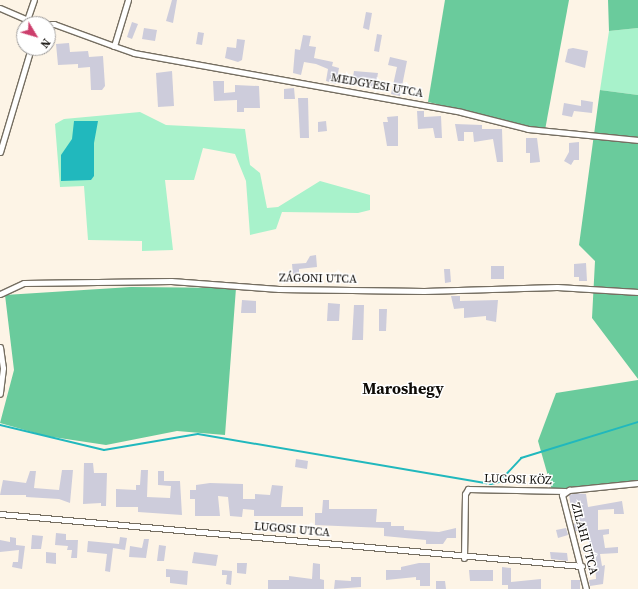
<!DOCTYPE html>
<html>
<head>
<meta charset="utf-8">
<style>
  body { margin:0 }
  #map { position:relative; width:638px; height:589px; overflow:hidden; background:#fdf4e6; font-family:"Source Serif 4",serif }
  div>[style] { position:absolute }
  [style*='--x'] { left:calc(var(--x)*1px); top:calc(var(--y)*1px); width:calc(var(--w)*1px); rotate:calc(var(--a)*1deg) }
  .green>* { inset:0; background:#a8f2cb }
  .forest>* { inset:0; background:#6acb9c }
  .water>* { inset:0; background:#21b8bd }
  .stream>* { height:2px; margin:-1px; padding:0 1px; transform-origin:1px; border-radius:1px; background:#21b8bd }
  .building>* { inset:0; background:#cdccdb }
  .roads { filter:drop-shadow(1px 0 #756e61) drop-shadow(-1px 0 #756e61) drop-shadow(0 1px #756e61) drop-shadow(0 -1px #756e61) }
  .minor>* { height:5px; margin:-2.5px; padding:0 2.5px; transform-origin:2.5px; border-radius:2.5px; background:#fff }
  span { translate:-50% -50%; white-space:nowrap; text-align:center; line-height:1.15; -webkit-text-stroke:3px #fff; paint-order:stroke }
  .street-label { font-size:12px; color:#0e0b07 }
  .district-label { font-size:16px; color:#0e0b07; font-weight:700 }
  .north { position:absolute; left:16px; top:16px; width:40px; height:40px; box-sizing:border-box; background:#fff; border:1px solid #9f9d9c; border-radius:50%; rotate:128deg; font-size:11px; font-weight:700; line-height:16px; text-align:center; color:#0e0b07 }
  .north::after { content:''; display:block; margin:auto; width:14px; height:18px; background:#cc3e6c; clip-path:polygon(50% 0,100% 100%,50% 72%,0 100%) }
</style>
</head>
<body>
<div id="map">
  <div class="green">
    <i style="clip-path:polygon(638px 28px,638px 95px,600px 90px,609px 31px)"></i>
    <i style="clip-path:polygon(140px 112px,166px 125px,245px 129px,250px 165px,260px 173px,267px 208px,278px 207px,320px 181px,370px 195px,370px 210px,358px 213px,282px 212px,276px 229px,250px 235px,246px 181px,235px 154px,203px 148px,194px 180px,165px 180px,173px 250px,142px 251px,142px 241px,88px 240px,84px 186px,60px 187px,55px 124px,64px 119px)"></i>
  </div>
  <div class="forest">
    <i style="clip-path:polygon(445px 0,569px 0,545px 130px,428px 102px)"></i>
    <i style="clip-path:polygon(608px 0,638px 0,638px 28px,609px 31px)"></i>
    <i style="clip-path:polygon(600px 90px,638px 95px,638px 379px,592px 318px,595px 261px,579px 245px)"></i>
    <i style="clip-path:polygon(131px 287px,236px 288px,225px 435px,177px 431px,106px 445px,46px 436px,0 423px,14px 370px,5px 295px)"></i>
    <i style="clip-path:polygon(638px 380px,638px 481px,552px 490px,538px 441px,556px 393px)"></i>
  </div>
  <div class="water">
    <i style="clip-path:polygon(74px 121px,98px 121px,94px 143px,94px 176px,91px 180px,61px 181px,61px 155px,72px 139px)"></i>
  </div>
  <div class="stream">
    <i style="--x:0;--y:425;--w:107;--a:13.5"></i>
    <i style="--x:104;--y:450;--w:95;--a:-9.7"></i>
    <i style="--x:198;--y:434;--w:297;--a:9.7"></i>
    <i style="--x:491;--y:484;--w:8;--a:-14"></i>
    <i style="--x:499;--y:482;--w:33;--a:-47"></i>
    <i style="--x:521;--y:458;--w:122;--a:-17.1"></i>
  </div>
  <div class="building">
    <i style="clip-path:polygon(172px 0,177px 0,173px 23px,166px 21px)"></i>
    <i style="clip-path:polygon(366px 12px,372px 13px,369px 30px,363px 28px)"></i>
    <i style="clip-path:polygon(132px 22px,138px 24px,132px 39px,127px 37px)"></i>
    <i style="clip-path:polygon(144px 28px,157px 30px,155px 41px,142px 39px)"></i>
    <i style="clip-path:polygon(198px 32px,204px 33px,202px 45px,196px 44px)"></i>
    <i style="clip-path:polygon(377px 34px,382px 35px,379px 52px,374px 51px)"></i>
    <i style="clip-path:polygon(303px 35px,311px 36px,309px 46px,316px 47px,314px 58px,333px 62px,332px 66px,339px 68px,336px 84px,326px 81px,328px 69px,316px 64px,304px 62px,301px 75px,293px 73px,295px 49px,300px 50px)"></i>
    <i style="clip-path:polygon(237px 39px,245px 40px,242px 60px,238px 62px,225px 58px,227px 47px,236px 48px)"></i>
    <i style="clip-path:polygon(69px 43px,70px 52px,88px 51px,89px 57px,103px 56px,105px 86px,102px 90px,91px 90px,90px 67px,78px 68px,78px 64px,58px 65px,56px 44px)"></i>
    <i style="clip-path:polygon(573px 48px,588px 51px,585px 68px,565px 62px,568px 49px)"></i>
    <i style="clip-path:polygon(390px 57px,407px 61px,400px 96px,391px 94px,397px 67px,388px 65px)"></i>
    <i style="clip-path:polygon(172px 71px,174px 106px,158px 107px,156px 73px)"></i>
    <i style="clip-path:polygon(354px 71px,378px 73px,375px 90px,352px 83px)"></i>
    <i style="clip-path:polygon(213px 81px,224px 81px,224px 93px,235px 92px,235px 85px,259px 86px,260px 108px,244px 108px,244px 112px,237px 112px,237px 100px,214px 101px)"></i>
    <i style="clip-path:polygon(294px 88px,295px 99px,284px 99px,284px 89px)"></i>
    <i style="clip-path:polygon(298px 98px,308px 98px,309px 138px,300px 138px)"></i>
    <i style="clip-path:polygon(581px 100px,593px 102px,592px 113px,574px 111px,572px 117px,562px 115px,564px 103px,581px 106px)"></i>
    <i style="clip-path:polygon(417px 111px,424px 111px,424px 117px,441px 116px,442px 138px,435px 138px,433px 128px,418px 129px)"></i>
    <i style="clip-path:polygon(398px 116px,398px 146px,387px 146px,383px 122px,388px 122px,387px 117px)"></i>
    <i style="clip-path:polygon(326px 121px,327px 131px,318px 132px,318px 122px)"></i>
    <i style="clip-path:polygon(455px 124px,482px 125px,482px 129px,502px 129px,503px 162px,497px 162px,493px 139px,474px 142px,473px 132px,464px 132px,464px 141px,458px 141px)"></i>
    <i style="clip-path:polygon(526px 138px,537px 138px,540px 162px,530px 163px,530px 153px,526px 153px)"></i>
    <i style="clip-path:polygon(579px 142px,579px 160px,574px 160px,571px 165px,564px 161px,569px 152px,569px 143px)"></i>
    <i style="clip-path:polygon(316px 255px,317px 267px,299px 269px,299px 275px,293px 275px,292px 264px,306px 263px,310px 256px)"></i>
    <i style="clip-path:polygon(586px 263px,587px 281px,579px 281px,579px 277px,574px 277px,574px 264px)"></i>
    <i style="clip-path:polygon(491px 266px,504px 266px,504px 279px,491px 279px)"></i>
    <i style="clip-path:polygon(444px 269px,450px 269px,451px 282px,445px 283px)"></i>
    <i style="clip-path:polygon(451px 296px,460px 296px,460px 301px,498px 300px,496px 322px,486px 320px,486px 316px,464px 318px,464px 308px,454px 309px)"></i>
    <i style="clip-path:polygon(242px 300px,256px 301px,256px 313px,241px 313px)"></i>
    <i style="clip-path:polygon(328px 303px,340px 304px,339px 321px,327px 321px)"></i>
    <i style="clip-path:polygon(354px 305px,364px 305px,363px 340px,352px 340px)"></i>
    <i style="clip-path:polygon(379px 309px,387px 309px,386px 331px,379px 331px)"></i>
    <i style="clip-path:polygon(296px 459px,308px 461px,307px 469px,295px 467px)"></i>
    <i style="clip-path:polygon(84px 463px,93px 463px,94px 473px,107px 473px,106px 506px,101px 506px,101px 503px,83px 504px)"></i>
    <i style="clip-path:polygon(62px 470px,73px 470px,70px 503px,59px 499px,26px 497px,26px 495px,0 495px,3px 480px,26px 483px,30px 471px,36px 471px,34px 488px,59px 490px)"></i>
    <i style="clip-path:polygon(141px 470px,148px 470px,147px 497px,170px 498px,171px 486px,158px 485px,158px 471px,164px 471px,164px 481px,180px 481px,182px 515px,138px 512px,138px 507px,116px 507px,116px 489px,136px 490px,136px 485px,140px 485px)"></i>
    <i style="clip-path:polygon(210px 483px,243px 484px,243px 499px,255px 499px,255px 494px,270px 495px,272px 485px,283px 486px,281px 507px,303px 507px,303px 516px,254px 516px,254px 510px,243px 509px,242px 517px,230px 516px,228px 497px,218px 496px,220px 516px,195px 516px,195px 499px,190px 499px,190px 490px,196px 490px,196px 485px)"></i>
    <i style="clip-path:polygon(576px 493px,586px 494px,588px 507px,622px 501px,624px 514px,614px 514px,614px 509px,598px 510px,598px 530px,609px 529px,609px 534px,603px 535px,605px 548px,618px 547px,618px 553px,600px 554px,602px 566px,605px 565px,603px 584px,590px 586px,589px 580px,596px 579px,595px 560px,591px 561px,588px 530px,575px 531px,573px 524px,580px 523px,578px 506px,571px 507px,569px 495px)"></i>
    <i style="clip-path:polygon(323px 500px,329px 500px,329px 509px,377px 509px,376px 522px,391px 522px,391px 526px,404px 526px,404px 530px,439px 532px,456px 528px,456px 538px,447px 538px,443px 544px,426px 544px,426px 540px,384px 536px,384px 528px,315px 525px,315px 513px,322px 513px)"></i>
    <i style="clip-path:polygon(566px 528px,568px 535px,558px 538px,556px 530px)"></i>
    <i style="clip-path:polygon(56px 533px,66px 534px,66px 540px,78px 540px,77px 558px,71px 558px,72px 550px,67px 550px,68px 546px,55px 545px)"></i>
    <i style="clip-path:polygon(32px 535px,43px 536px,41px 549px,31px 549px)"></i>
    <i style="clip-path:polygon(10px 537px,16px 538px,16px 545px,25px 546px,22px 569px,12px 567px,13px 562px,18px 562px,19px 550px,0 552px,0 540px,10px 542px)"></i>
    <i style="clip-path:polygon(120px 537px,127px 538px,125px 550px,113px 548px,110px 572px,105px 571px,107px 554px,87px 552px,88px 541px,119px 544px)"></i>
    <i style="clip-path:polygon(144px 539px,149px 539px,146px 558px,129px 557px,130px 546px,142px 548px)"></i>
    <i style="clip-path:polygon(159px 545px,166px 546px,164px 561px,157px 561px)"></i>
    <i style="clip-path:polygon(46px 552px,56px 553px,56px 564px,46px 563px)"></i>
    <i style="clip-path:polygon(194px 552px,218px 555px,216px 566px,192px 563px)"></i>
    <i style="clip-path:polygon(550px 552px,567px 553px,568px 561px,551px 559px)"></i>
    <i style="clip-path:polygon(237px 563px,247px 563px,246px 574px,237px 573px)"></i>
    <i style="clip-path:polygon(313px 563px,320px 564px,320px 579px,324px 580px,324px 589px,268px 589px,268px 580px,289px 580px,289px 576px,312px 579px)"></i>
    <i style="clip-path:polygon(419px 563px,430px 563px,430px 586px,420px 586px,420px 580px,416px 580px,416px 577px,386px 580px,386px 570px,401px 570px,401px 567px)"></i>
    <i style="clip-path:polygon(502px 567px,511px 568px,511px 582px,541px 579px,541px 589px,508px 589px,508px 585px,502px 585px)"></i>
    <i style="clip-path:polygon(166px 569px,188px 571px,187px 585px,170px 583px,170px 577px,166px 577px)"></i>
    <i style="clip-path:polygon(222px 570px,232px 571px,231px 585px,226px 584px,227px 575px,222px 575px)"></i>
    <i style="clip-path:polygon(469px 570px,493px 570px,493px 581px,470px 581px)"></i>
    <i style="clip-path:polygon(351px 577px,361px 577px,361px 587px,334px 589px,335px 580px,351px 581px)"></i>
    <i style="clip-path:polygon(571px 580px,580px 580px,580px 589px,571px 589px)"></i>
    <i style="clip-path:polygon(436px 581px,445px 581px,446px 589px,436px 589px)"></i>
  </div>
  <div class="roads">
    <div class="minor">
      <i style="--x:0;--y:8;--w:40;--a:23.4"></i>
      <i style="--x:28;--y:17;--w:18;--a:-71"></i>
      <i style="--x:46;--y:24;--w:8;--a:0"></i>
      <i style="--x:54;--y:24;--w:64;--a:20.1"></i>
      <i style="--x:114;--y:46;--w:48;--a:-73.1"></i>
      <i style="--x:114;--y:46;--w:21;--a:19"></i>
      <i style="--x:134;--y:53;--w:332;--a:10.2"></i>
      <i style="--x:461;--y:112;--w:69;--a:14.2"></i>
      <i style="--x:528;--y:129;--w:111;--a:5.7"></i>
      <i style="--x:0;--y:152;--w:109;--a:-73.4"></i>
      <i style="--x:0;--y:294;--w:26;--a:-25"></i>
      <i style="--x:24;--y:283;--w:147;--a:-0.8"></i>
      <i style="--x:171;--y:281;--w:108;--a:4.2"></i>
      <i style="--x:279;--y:289;--w:145;--a:0.8"></i>
      <i style="--x:424;--y:291;--w:133;--a:-1.7"></i>
      <i style="--x:557;--y:287;--w:81;--a:3.5"></i>
      <i style="--x:0;--y:347;--w:21;--a:82"></i>
      <i style="--x:3;--y:368;--w:26;--a:97"></i>
      <i style="--x:0;--y:514;--w:584;--a:5.11"></i>
      <i style="--x:464;--y:558;--w:64;--a:-89.1"></i>
      <i style="--x:465;--y:494;--w:6;--a:-59"></i>
      <i style="--x:468;--y:489;--w:97;--a:1.2"></i>
      <i style="--x:586;--y:589;--w:97;--a:-104.3"></i>
      <i style="--x:562;--y:495;--w:9;--a:-36"></i>
      <i style="--x:569;--y:490;--w:69;--a:-5.8"></i>
    </div>
  </div>
  <div class="street-label">
    <span style="left:377px;top:86px;rotate:10deg">MEDGYESI UTCA</span>
    <span style="left:318px;top:279px;rotate:1deg">ZÁGONI UTCA</span>
    <span style="left:518px;top:480px;rotate:2deg">LUGOSI KÖZ</span>
    <span style="left:292px;top:530px;rotate:5deg">LUGOSI UTCA</span>
    <span style="left:584px;top:539px;rotate:75deg">ZILAHI UTCA</span>
  </div>
  <div class="district-label">
    <span style="left:403px;top:388px">Maroshegy</span>
  </div>
  <div class="north">N</div>
</div>
</body>
</html>
